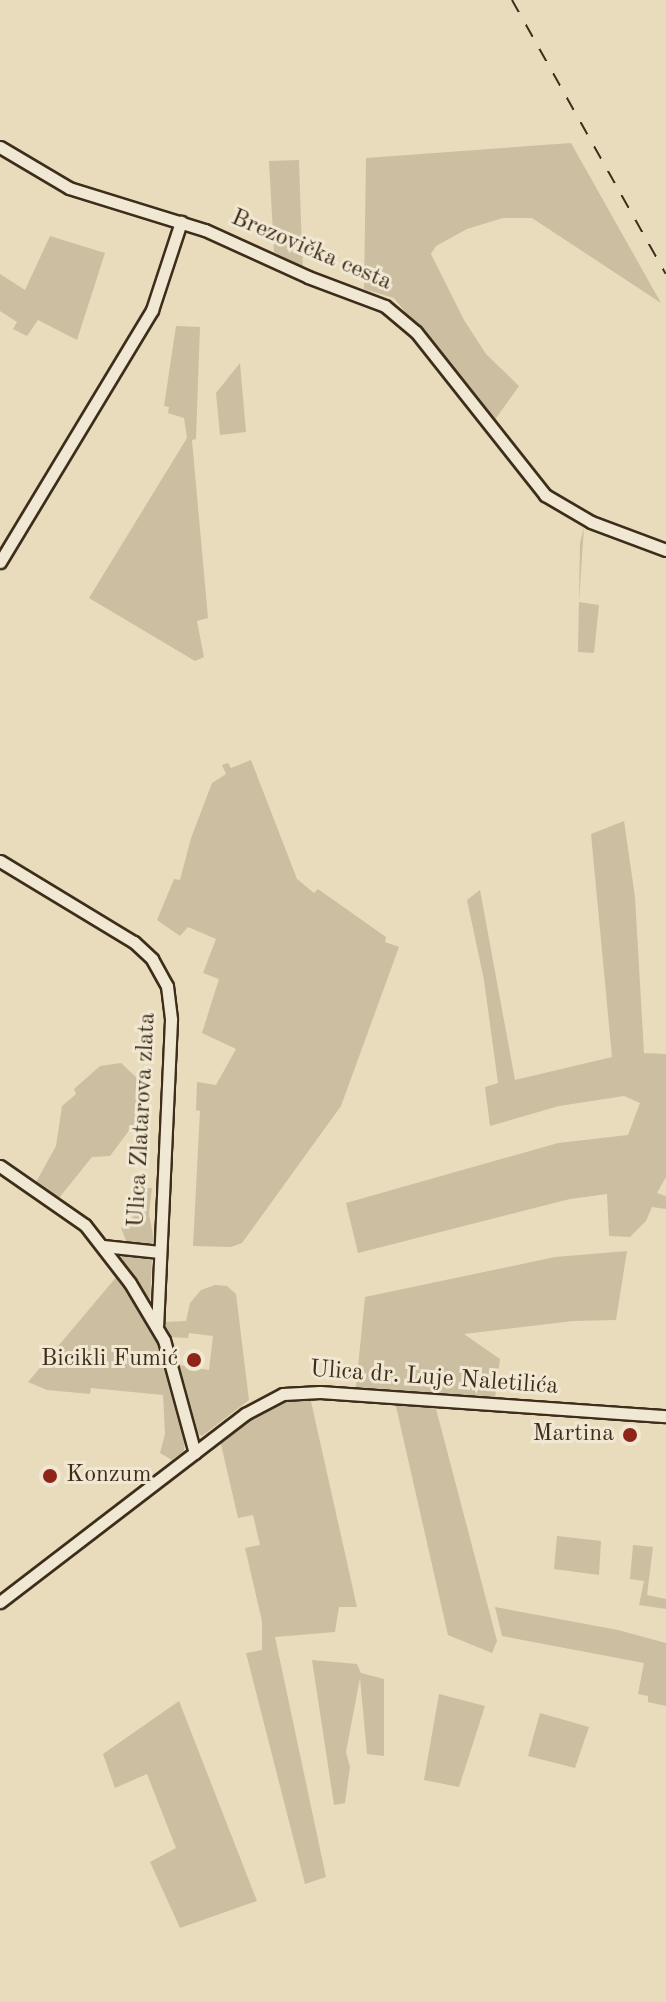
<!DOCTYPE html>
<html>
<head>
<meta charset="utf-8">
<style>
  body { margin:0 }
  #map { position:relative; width:666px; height:2002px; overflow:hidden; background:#e9dcbc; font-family:"Old Standard TT",serif }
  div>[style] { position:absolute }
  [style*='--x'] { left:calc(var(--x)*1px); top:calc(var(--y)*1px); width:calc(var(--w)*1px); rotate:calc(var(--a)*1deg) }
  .green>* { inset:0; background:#ccbea0 }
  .roads { filter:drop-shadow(2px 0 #3d2d1a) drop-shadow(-2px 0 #3d2d1a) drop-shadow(0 2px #3d2d1a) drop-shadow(0 -2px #3d2d1a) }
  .secondary>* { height:11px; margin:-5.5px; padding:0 5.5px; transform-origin:5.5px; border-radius:5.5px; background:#f1e8d3 }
  .rail>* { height:2px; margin-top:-1px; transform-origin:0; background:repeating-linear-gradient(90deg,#3d2d1a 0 14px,transparent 0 28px) }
  .dots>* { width:22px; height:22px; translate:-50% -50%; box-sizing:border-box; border:4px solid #f1e8d3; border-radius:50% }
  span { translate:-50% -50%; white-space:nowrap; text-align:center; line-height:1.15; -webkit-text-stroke:6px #f1e8d3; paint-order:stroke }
  .street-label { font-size:24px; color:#3d2d1a }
  .poi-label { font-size:24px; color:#3d2d1a }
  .right { translate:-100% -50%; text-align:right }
  .left { translate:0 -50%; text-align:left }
</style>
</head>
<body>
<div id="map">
  <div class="green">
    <i style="clip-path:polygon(571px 143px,661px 303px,532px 218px,503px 218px,467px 229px,436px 246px,431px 254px,464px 320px,486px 354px,519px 386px,494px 421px,547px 490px,394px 298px,364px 289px,366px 158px)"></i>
    <i style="clip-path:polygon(299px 160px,301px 222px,303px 267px,274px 252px,269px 161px)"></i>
    <i style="clip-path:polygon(50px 236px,105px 253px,77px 340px,38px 320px,27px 336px,13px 329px,17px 322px,0 311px,0 274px,25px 290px)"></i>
    <i style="clip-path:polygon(176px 326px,200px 327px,196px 439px,192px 440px,208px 618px,197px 621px,204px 657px,195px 661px,89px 598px,187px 438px,184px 418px,168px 413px,169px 407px,164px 406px)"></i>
    <i style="clip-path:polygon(240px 363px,246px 432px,220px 435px,216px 393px)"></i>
    <i style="clip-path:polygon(584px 527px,579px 602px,599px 605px,594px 653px,578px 652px,580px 543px)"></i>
    <i style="clip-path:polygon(251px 760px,297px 879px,314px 893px,318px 889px,386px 937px,385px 942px,399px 947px,341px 1106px,242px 1243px,231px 1247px,193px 1246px,200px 1111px,196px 1110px,197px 1082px,216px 1085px,236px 1049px,202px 1033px,219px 979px,203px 973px,216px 939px,188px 927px,180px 936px,157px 920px,174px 879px,180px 880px,191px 838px,212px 783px,226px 774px,222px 765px,228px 763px,231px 768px)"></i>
    <i style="clip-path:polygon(624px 821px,635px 897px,644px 1053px,666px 1054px,666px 1177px,657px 1193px,666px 1196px,666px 1209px,652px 1207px,646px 1221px,630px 1237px,609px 1236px,607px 1194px,570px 1199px,358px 1253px,346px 1203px,558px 1143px,628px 1135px,640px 1103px,624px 1096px,559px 1106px,490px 1126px,485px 1087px,498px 1083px,484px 980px,467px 900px,480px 890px,515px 1080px,612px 1057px,591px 834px)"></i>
    <i style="clip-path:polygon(121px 1063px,139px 1080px,137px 1120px,110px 1156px,92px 1157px,59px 1198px,36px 1182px,56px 1146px,62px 1106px,76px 1094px,74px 1089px,100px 1066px)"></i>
    <i style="clip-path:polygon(134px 1188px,152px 1188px,149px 1214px,154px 1240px,150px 1246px,127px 1243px,121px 1228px,133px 1217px)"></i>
    <i style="clip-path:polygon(627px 1251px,616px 1320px,573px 1321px,464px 1334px,500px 1359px,495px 1398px,356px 1387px,365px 1297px,555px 1257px)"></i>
    <i style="clip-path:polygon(120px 1252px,152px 1257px,150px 1301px,120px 1258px)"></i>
    <i style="clip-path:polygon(118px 1275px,151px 1326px,163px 1352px,185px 1439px,184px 1451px,172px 1460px,160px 1453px,165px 1434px,163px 1395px,91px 1388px,90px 1394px,47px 1390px,28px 1382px)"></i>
    <i style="clip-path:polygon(215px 1285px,227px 1286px,236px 1294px,249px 1400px,202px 1436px,195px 1432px,179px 1365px,209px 1370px,213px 1336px,189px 1333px,188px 1338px,170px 1337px,164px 1322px,186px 1321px,190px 1303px,201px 1290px)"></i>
    <i style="clip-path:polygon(310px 1397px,357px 1607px,339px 1607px,335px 1632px,275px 1637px,326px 1877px,305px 1884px,246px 1653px,262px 1650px,262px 1621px,245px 1548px,260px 1545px,253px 1515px,238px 1518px,220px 1440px,276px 1403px)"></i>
    <i style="clip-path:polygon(395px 1402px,435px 1405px,497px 1641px,492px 1653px,448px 1635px)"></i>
    <i style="clip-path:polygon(557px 1536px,601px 1541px,599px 1575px,554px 1569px)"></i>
    <i style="clip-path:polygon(633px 1545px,653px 1547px,647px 1595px,666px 1599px,666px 1609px,639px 1605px,644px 1581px,630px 1579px)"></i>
    <i style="clip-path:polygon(495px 1607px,618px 1630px,666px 1643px,666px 1706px,648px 1702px,648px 1696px,638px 1694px,644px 1663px,502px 1636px)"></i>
    <i style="clip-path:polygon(312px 1660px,357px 1664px,361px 1673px,384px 1679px,384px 1756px,367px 1754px,360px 1678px,346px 1752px,350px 1767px,345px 1803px,334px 1805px)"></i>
    <i style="clip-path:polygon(439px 1694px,485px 1706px,459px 1787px,424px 1780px)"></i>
    <i style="clip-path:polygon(179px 1701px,257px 1901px,180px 1928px,150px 1862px,176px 1848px,147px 1774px,115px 1788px,103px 1754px)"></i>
    <i style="clip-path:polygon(540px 1713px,589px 1727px,575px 1768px,528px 1756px)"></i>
  </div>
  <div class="roads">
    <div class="secondary">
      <i style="--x:0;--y:147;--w:80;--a:30.7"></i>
      <i style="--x:69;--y:188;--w:142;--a:17.2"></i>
      <i style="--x:205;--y:230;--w:113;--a:24.5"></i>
      <i style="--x:308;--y:277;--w:82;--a:20.6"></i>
      <i style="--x:385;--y:306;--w:40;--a:40"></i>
      <i style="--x:416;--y:332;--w:208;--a:51.6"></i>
      <i style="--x:545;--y:495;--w:53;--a:30.4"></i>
      <i style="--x:591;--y:522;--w:80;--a:20.5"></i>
      <i style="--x:0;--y:562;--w:294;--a:-58.9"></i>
      <i style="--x:152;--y:310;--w:93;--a:-71.8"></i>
      <i style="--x:0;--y:861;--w:157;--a:31.2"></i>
      <i style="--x:134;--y:942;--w:25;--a:43"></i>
      <i style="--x:152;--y:959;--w:31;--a:61"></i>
      <i style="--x:167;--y:986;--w:34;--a:83"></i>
      <i style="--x:171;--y:1020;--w:305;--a:92.6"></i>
      <i style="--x:0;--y:1166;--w:103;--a:34.8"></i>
      <i style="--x:85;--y:1225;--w:73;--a:52.2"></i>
      <i style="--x:130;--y:1283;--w:66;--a:59.2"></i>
      <i style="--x:164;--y:1340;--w:117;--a:74.7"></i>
      <i style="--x:103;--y:1246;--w:57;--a:6"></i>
      <i style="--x:0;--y:1602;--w:309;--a:-37.5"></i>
      <i style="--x:245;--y:1414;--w:43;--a:-27.8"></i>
      <i style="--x:283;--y:1394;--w:37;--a:-3"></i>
      <i style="--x:320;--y:1392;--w:347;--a:4"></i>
    </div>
  </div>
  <div class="rail">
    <i style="--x:512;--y:0;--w:314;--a:60.7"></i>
  </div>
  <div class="dots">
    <i style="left:194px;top:1360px;background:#8f2418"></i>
    <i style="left:630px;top:1435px;background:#8f2418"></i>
    <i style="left:50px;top:1476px;background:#8f2418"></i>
  </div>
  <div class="street-label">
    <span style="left:311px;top:251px;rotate:23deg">Brezovička cesta</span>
    <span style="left:143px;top:1120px;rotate:-87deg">Ulica Zlatarova zlata</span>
    <span style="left:434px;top:1379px;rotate:4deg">Ulica dr. Luje Naletilića</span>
  </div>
  <div class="poi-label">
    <span class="right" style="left:178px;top:1360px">Bicikli Fumić</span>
    <span class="right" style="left:614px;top:1435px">Martina</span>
    <span class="left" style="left:66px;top:1476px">Konzum</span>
  </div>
</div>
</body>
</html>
